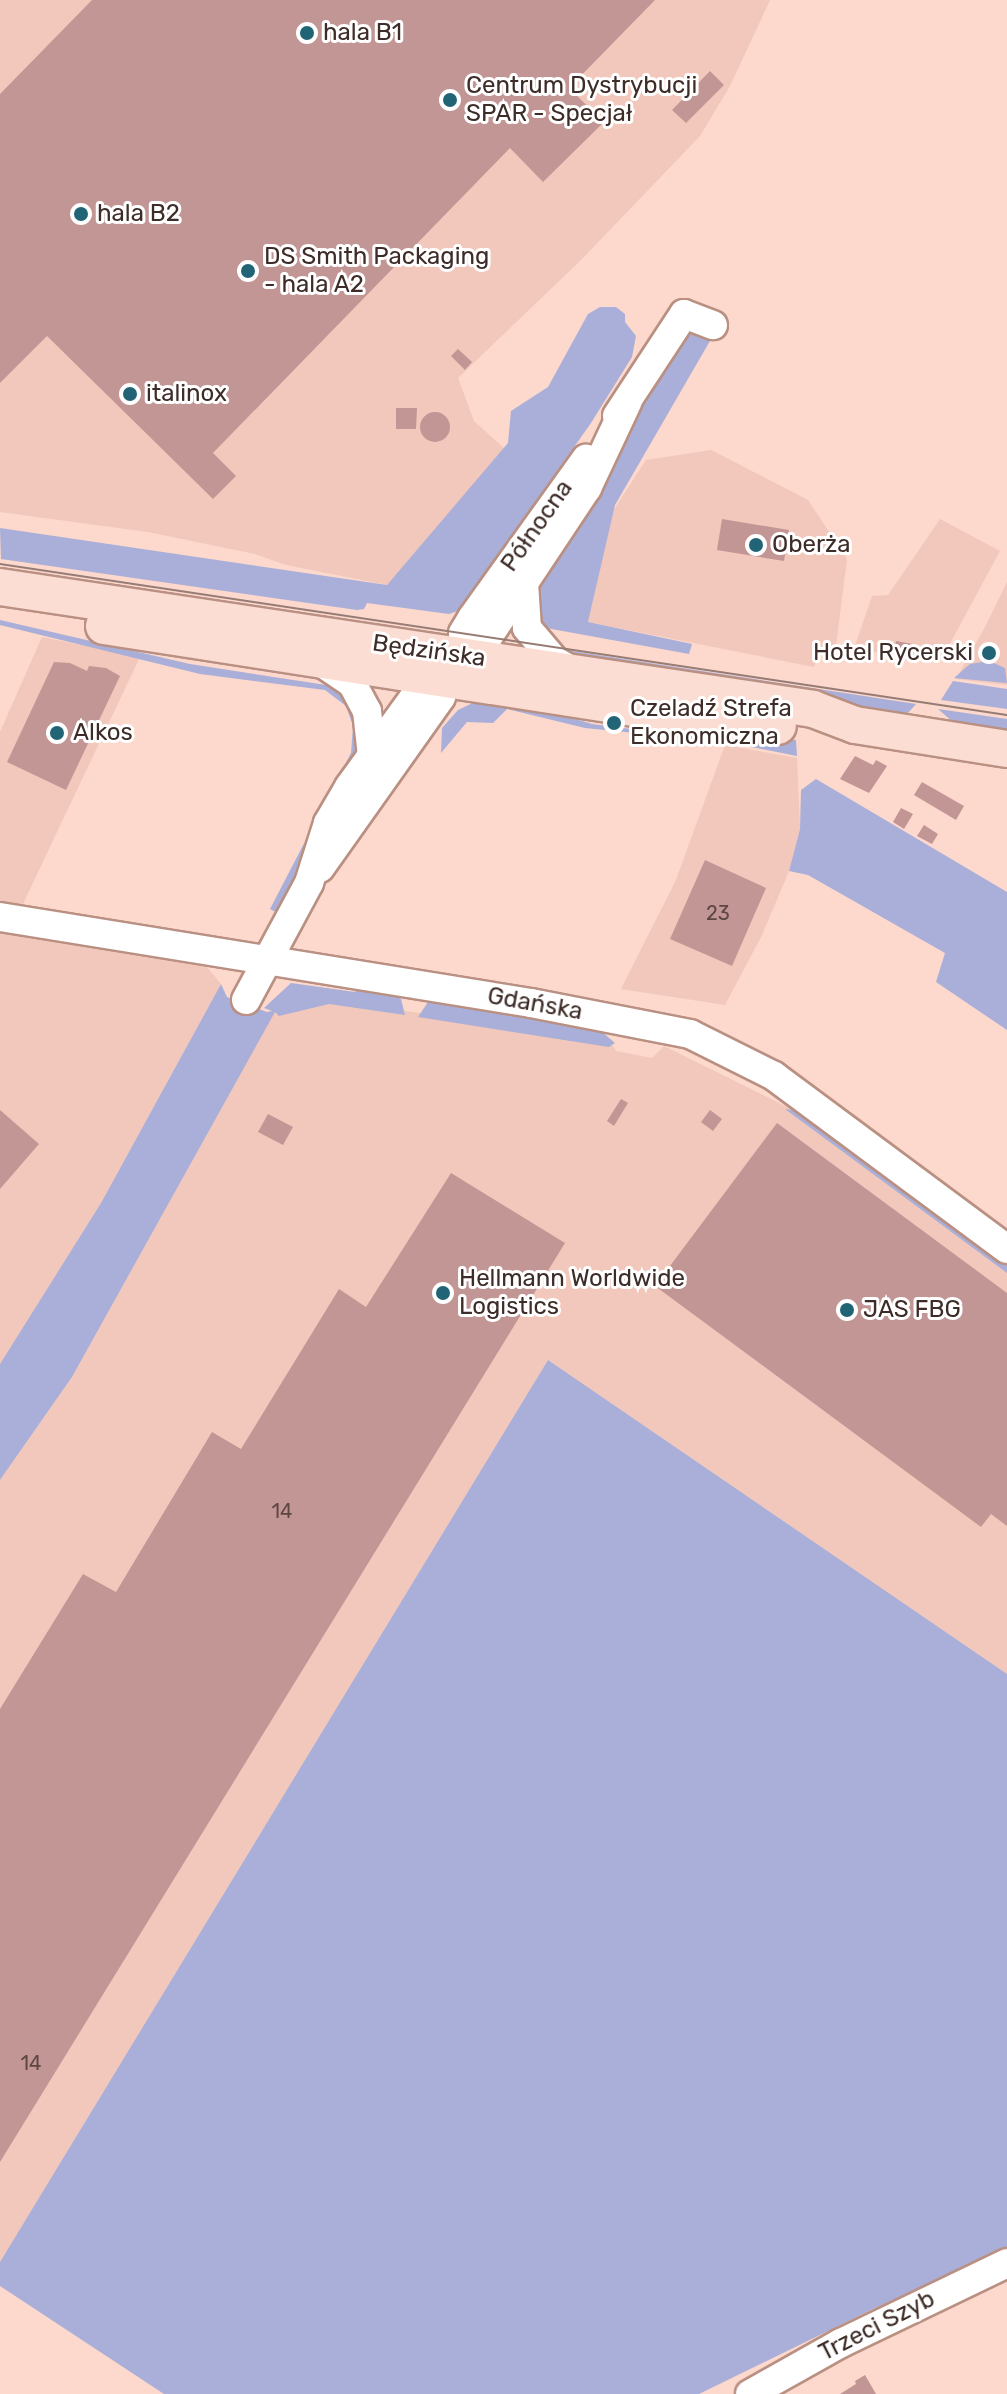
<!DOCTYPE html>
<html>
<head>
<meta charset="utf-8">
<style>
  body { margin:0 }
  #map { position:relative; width:1007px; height:2394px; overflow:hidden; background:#fcd8cd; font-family:Rubik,sans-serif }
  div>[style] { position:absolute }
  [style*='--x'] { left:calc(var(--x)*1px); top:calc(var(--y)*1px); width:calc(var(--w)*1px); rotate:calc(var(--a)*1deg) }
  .built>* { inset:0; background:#f1c8bb }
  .green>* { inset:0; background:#a9afd8 }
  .building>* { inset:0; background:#c39696 }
  .round { border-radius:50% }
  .roads { filter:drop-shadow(2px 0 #b99082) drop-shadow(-2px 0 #b99082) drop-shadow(0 2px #b99082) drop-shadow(0 -2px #b99082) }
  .minor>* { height:28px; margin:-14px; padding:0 14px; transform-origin:14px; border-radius:14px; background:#fff }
  .major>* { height:36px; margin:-18px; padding:0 18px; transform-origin:18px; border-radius:18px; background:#fcddd3 }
  .tram>* { height:2px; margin:-1px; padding:0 1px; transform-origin:1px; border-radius:1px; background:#967c74 }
  .dots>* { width:22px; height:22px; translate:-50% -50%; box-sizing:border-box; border:4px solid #fff; border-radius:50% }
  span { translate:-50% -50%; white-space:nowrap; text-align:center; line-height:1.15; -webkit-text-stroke:6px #fff; paint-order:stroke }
  .number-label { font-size:20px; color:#5e4643 }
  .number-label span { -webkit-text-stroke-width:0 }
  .poi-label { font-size:24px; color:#3d2c27 }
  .left { translate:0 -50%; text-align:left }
  .right { translate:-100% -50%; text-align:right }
  .street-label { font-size:24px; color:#3d2c27 }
</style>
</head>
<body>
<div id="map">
  <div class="built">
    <i style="clip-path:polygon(0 0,770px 0,730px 86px,700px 136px,581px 260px,458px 378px,474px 421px,507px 451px,387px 585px,286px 565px,255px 554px,148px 532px,0 512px)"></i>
    <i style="clip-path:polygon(711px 450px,808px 500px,847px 559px,836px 646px,823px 647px,814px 667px,588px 622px,613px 511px,646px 460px)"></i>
    <i style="clip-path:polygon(940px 519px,1000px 551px,940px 662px,854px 649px,872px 596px,888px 595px)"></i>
    <i style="clip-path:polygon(1007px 582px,1007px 685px,956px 679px,985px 627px)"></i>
    <i style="clip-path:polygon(42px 637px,140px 657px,21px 908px,0 905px,0 732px)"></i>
    <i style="clip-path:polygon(725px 745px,797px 758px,800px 829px,789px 871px,762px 935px,725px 1005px,621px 989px,676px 880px)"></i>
    <i style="clip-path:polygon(0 933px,207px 967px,221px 984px,101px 1203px,0 1364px)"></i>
    <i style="clip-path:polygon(325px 999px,610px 1041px,616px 1051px,652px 1058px,664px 1046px,791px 1109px,1007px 1267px,1007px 1674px,548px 1360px,0 2262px,0 1480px,72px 1377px,275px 1011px)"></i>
  </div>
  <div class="green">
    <i style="clip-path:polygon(600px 307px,616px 307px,625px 314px,625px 322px,636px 336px,632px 357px,591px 423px,458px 611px,449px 614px,367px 603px,364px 609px,357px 610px,1px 559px,0 528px,387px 585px,508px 443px,511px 411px,548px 387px,588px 314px)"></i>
    <i style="clip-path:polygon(701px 332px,714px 334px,615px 505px,588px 622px,692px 644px,689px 654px,535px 626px,534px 594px,632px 418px,679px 342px,688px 335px)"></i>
    <i style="clip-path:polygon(0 620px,190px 664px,326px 685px,339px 693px,350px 706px,361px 743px,281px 915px,270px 909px,351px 753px,353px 726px,346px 706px,325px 690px,200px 674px,0 625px)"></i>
    <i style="clip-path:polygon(552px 648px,916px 704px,907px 714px,841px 706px,571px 657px)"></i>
    <i style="clip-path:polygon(989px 661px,1005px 668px,1007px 683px,954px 678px,970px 664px)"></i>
    <i style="clip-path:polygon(953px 681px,1007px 689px,1007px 709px,941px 700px)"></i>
    <i style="clip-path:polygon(477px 701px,527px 705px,592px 724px,639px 730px,666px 727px,796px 740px,797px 756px,726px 742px,585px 728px,507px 709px,493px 723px,467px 722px,441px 753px,442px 728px,458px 710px)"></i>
    <i style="clip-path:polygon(938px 709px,1007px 719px,1007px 730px,953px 722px)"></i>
    <i style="clip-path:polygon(816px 779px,1007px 892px,1007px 1030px,936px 982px,945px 953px,808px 875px,789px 871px,800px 829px,801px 790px)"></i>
    <i style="clip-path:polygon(291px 983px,355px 992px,357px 985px,390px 990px,401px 999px,405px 1015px,329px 1004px,279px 1016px,275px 1012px,72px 1377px,0 1480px,0 1364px,101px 1203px,221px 984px,227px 997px,267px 1012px,272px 1011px,264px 1008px)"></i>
    <i style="clip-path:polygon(430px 999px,593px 1024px,615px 1043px,609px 1047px,418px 1017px)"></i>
    <i style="clip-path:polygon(785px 1109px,807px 1112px,1007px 1261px,1007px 1273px)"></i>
    <i style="clip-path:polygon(548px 1360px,1007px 1674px,1007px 2250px,873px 2309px,699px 2394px,164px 2394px,0 2286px,0 2262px)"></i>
  </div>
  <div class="building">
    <i style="clip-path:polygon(92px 0,655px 0,569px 88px,604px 122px,543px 182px,510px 148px,213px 453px,236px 476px,213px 499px,47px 336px,0 383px,0 94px)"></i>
    <i style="clip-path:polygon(710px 71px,724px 85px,686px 123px,672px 110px)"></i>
    <i style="clip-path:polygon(458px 349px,472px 362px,465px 370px,451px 356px)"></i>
    <i style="clip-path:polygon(396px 408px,417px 408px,416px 429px,396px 429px)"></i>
    <i class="round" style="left:420px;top:412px;width:30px;height:30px"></i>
    <i style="clip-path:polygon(722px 519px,789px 530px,784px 561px,717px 550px)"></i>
    <i style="clip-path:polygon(896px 641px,918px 645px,916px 653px,895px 650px)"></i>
    <i style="clip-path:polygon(54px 662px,70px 663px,87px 671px,89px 666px,106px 668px,120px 676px,66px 790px,7px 762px)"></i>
    <i style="clip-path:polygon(855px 756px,873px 765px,876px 760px,887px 766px,869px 793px,840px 779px)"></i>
    <i style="clip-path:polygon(922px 782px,964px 806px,956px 820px,914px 795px)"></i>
    <i style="clip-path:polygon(901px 808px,913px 814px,904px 829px,893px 822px)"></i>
    <i style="clip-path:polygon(924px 825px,938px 834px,932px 844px,917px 836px)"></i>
    <i style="clip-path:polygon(705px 860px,766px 888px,732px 966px,670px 939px)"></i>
    <i style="clip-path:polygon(621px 1099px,628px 1103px,614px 1126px,607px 1121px)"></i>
    <i style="clip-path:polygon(0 1110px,39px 1144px,0 1189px)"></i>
    <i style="clip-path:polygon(710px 1110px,722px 1119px,713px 1131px,701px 1122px)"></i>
    <i style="clip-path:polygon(268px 1114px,293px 1127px,283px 1145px,258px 1132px)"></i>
    <i style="clip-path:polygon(777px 1123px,1007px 1293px,1007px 1526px,991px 1514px,981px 1527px,655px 1286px)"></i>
    <i style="clip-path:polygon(451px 1173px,565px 1243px,0 2162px,0 1709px,83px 1574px,116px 1592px,212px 1432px,241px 1449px,339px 1289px,366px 1307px)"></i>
    <i style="clip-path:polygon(865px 2375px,876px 2394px,840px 2394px,856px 2384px,855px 2381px)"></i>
  </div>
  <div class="roads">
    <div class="minor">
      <i style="--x:617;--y:416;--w:122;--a:-56.7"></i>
      <i style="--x:684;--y:314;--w:31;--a:21"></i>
      <i style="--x:524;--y:583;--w:45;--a:86.2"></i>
      <i style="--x:527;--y:628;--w:43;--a:49.7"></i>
      <i style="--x:555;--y:661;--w:23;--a:29"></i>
      <i style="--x:462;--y:655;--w:22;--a:-87"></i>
      <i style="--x:463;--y:633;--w:17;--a:-59"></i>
      <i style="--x:472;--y:618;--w:196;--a:-54.4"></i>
      <i style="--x:322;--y:663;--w:36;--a:34"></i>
      <i style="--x:352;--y:683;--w:32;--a:62"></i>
      <i style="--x:367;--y:711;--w:45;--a:83.7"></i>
      <i style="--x:320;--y:868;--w:209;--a:-54.7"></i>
      <i style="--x:441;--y:697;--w:18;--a:-90"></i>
      <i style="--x:0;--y:917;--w:538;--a:9.2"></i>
      <i style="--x:531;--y:1003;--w:162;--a:11"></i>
      <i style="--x:690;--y:1034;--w:94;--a:26.6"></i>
      <i style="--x:774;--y:1076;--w:290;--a:36.6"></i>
      <i style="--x:246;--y:1000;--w:133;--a:-61.7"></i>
      <i style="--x:309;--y:883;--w:63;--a:-72.4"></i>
      <i style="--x:328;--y:823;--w:42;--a:-59.7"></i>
      <i style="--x:349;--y:787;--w:121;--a:-54.1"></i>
      <i style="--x:420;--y:689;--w:23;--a:-25"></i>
      <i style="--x:441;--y:679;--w:32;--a:-49"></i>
      <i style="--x:462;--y:655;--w:32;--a:-35"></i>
      <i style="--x:488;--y:637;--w:179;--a:-56.4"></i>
      <i style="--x:587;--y:488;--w:94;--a:-64.8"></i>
      <i style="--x:750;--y:2394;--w:104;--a:-29.3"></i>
      <i style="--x:841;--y:2343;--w:184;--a:-25.7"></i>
    </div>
    <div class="major">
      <i style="--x:0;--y:587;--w:822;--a:8.53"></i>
      <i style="--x:813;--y:709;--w:45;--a:20.9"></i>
      <i style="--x:855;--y:725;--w:154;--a:9"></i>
      <i style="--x:104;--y:626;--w:627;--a:8.8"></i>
      <i style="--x:724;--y:722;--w:54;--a:4.2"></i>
    </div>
  </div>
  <div class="tram">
    <i style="--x:0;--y:564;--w:1018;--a:8.53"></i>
  </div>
  <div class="dots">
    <i style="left:307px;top:33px;background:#206476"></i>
    <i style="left:450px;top:100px;background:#206476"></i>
    <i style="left:81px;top:214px;background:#206476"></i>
    <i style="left:248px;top:271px;background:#206476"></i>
    <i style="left:130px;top:394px;background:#206476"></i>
    <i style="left:756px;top:545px;background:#206476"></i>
    <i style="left:989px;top:653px;background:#206476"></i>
    <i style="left:614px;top:723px;background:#206476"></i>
    <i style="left:57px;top:733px;background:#206476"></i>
    <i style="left:443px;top:1293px;background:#206476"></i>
    <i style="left:847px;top:1310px;background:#206476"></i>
  </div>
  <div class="number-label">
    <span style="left:718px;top:913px">23</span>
    <span style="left:282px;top:1511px">14</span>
    <span style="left:31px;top:2063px">14</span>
  </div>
  <div class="poi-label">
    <span class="left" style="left:323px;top:33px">hala B1</span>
    <span class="left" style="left:466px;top:100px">Centrum Dystrybucji<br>SPAR - Specjał</span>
    <span class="left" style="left:97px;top:214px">hala B2</span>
    <span class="left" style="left:264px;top:271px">DS Smith Packaging<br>- hala A2</span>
    <span class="left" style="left:146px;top:394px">italinox</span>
    <span class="left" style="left:772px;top:545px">Oberża</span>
    <span class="right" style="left:973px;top:653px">Hotel Rycerski</span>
    <span class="left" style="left:630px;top:723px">Czeladź Strefa<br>Ekonomiczna</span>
    <span class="left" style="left:73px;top:733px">Alkos</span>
    <span class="left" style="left:459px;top:1293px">Hellmann Worldwide<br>Logistics</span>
    <span class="left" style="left:863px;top:1310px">JAS FBG</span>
  </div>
  <div class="street-label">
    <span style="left:537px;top:526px;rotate:-55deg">Północna</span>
    <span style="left:429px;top:651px;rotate:8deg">Będzińska</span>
    <span style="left:535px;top:1004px;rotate:10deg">Gdańska</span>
    <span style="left:877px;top:2326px;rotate:-27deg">Trzeci Szyb</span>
  </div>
</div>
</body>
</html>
